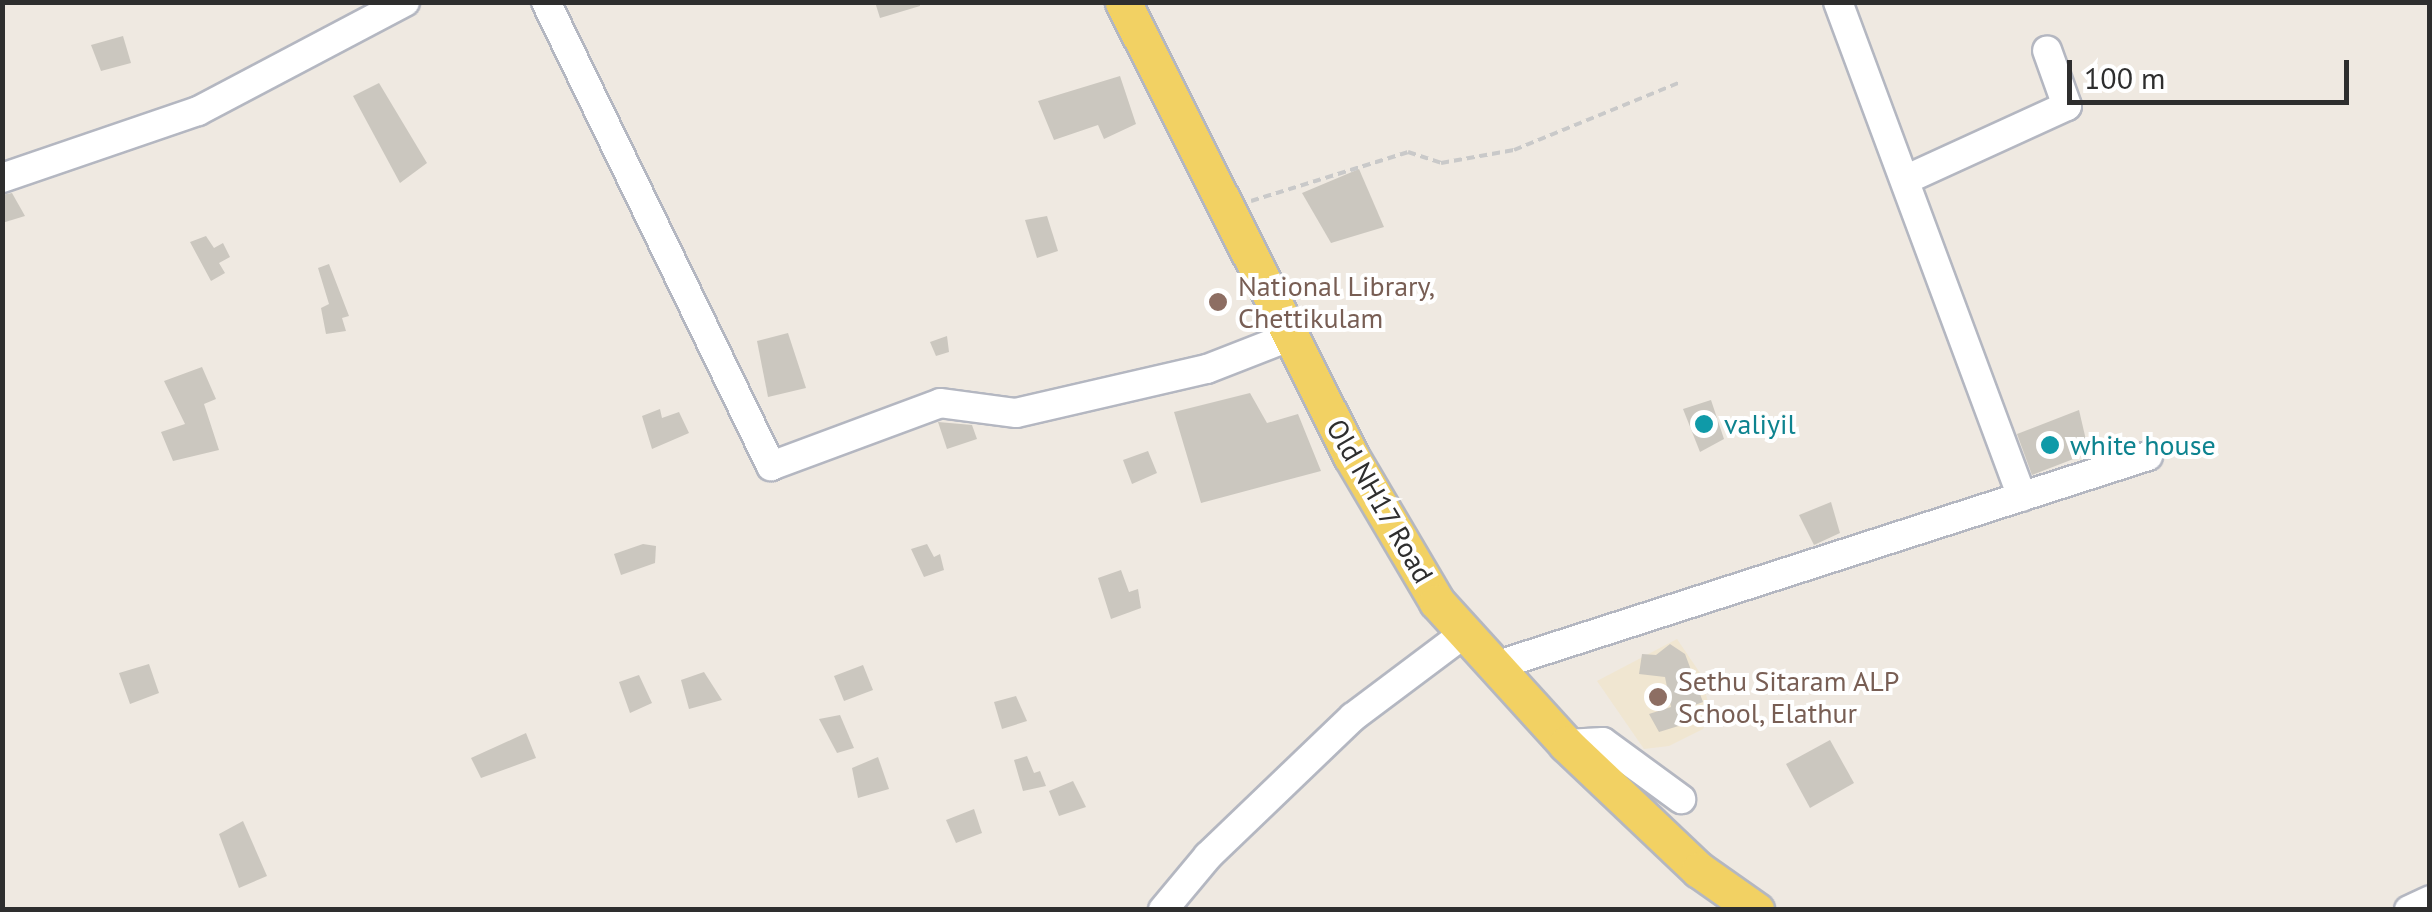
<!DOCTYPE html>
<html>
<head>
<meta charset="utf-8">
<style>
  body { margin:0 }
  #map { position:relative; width:2432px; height:912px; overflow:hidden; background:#efe9e1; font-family:"PT Sans",sans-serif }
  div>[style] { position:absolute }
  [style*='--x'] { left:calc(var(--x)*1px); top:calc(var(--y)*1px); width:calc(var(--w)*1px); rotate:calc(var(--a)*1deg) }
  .education>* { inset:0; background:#f0e6d1 }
  .building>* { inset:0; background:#cbc7bf }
  .path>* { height:4px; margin-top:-2px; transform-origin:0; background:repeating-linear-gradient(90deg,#c9c9c9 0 8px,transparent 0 13px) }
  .roads { filter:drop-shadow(2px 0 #b4b7c1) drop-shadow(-2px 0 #b4b7c1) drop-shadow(0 2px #b4b7c1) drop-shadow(0 -2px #b4b7c1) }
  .minor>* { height:28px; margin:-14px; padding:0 14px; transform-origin:14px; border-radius:14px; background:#fff }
  .major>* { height:35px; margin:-17.5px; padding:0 17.5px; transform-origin:17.5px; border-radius:17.5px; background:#f2d163 }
  .dots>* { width:28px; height:28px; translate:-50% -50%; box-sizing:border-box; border:5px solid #fff; border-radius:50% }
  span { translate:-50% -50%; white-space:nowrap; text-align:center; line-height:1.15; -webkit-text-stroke:8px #fff; paint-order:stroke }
  .education-label { font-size:28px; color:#785e54 }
  .left { translate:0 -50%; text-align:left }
  .culture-label { font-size:28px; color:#0d838f }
  .street-label { font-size:28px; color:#2e2e2e }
  .frame { position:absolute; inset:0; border:5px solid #2e2e2e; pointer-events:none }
  .scale { position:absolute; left:2067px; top:60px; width:282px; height:45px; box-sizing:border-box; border:5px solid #2e2e2e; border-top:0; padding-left:12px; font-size:30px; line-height:35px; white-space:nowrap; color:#2e2e2e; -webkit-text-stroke:8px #fff; paint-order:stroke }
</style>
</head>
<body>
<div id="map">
  <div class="education">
    <i style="clip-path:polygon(1677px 639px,1700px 673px,1711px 713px,1703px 729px,1669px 746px,1644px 749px,1597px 681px)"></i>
  </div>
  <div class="building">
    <i style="clip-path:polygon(875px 2px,920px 2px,920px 6px,880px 18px)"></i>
    <i style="clip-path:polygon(123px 36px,131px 63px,101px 71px,91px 45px)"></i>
    <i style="clip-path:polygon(1120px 76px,1136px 124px,1104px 139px,1098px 125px,1054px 140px,1038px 101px)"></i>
    <i style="clip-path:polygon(379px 83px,427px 163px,400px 183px,353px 96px)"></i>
    <i style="clip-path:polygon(1359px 169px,1384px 227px,1331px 243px,1302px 193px)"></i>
    <i style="clip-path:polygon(12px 193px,25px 216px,2px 223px,2px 195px)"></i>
    <i style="clip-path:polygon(1047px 216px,1058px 251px,1037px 258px,1025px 220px)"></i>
    <i style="clip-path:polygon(206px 236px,214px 248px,223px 243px,230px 257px,219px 263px,225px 273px,211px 281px,190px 242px)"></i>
    <i style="clip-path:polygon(329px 264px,349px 316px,342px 318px,346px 331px,326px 334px,321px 308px,329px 304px,318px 268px)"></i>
    <i style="clip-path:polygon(788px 333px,806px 388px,768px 397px,757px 341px)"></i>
    <i style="clip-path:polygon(947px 336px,949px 352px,936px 356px,930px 342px)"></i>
    <i style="clip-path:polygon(202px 367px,216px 399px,204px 404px,219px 450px,173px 461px,161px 432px,185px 424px,164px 381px)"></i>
    <i style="clip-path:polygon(1250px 393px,1267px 423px,1298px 414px,1321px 471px,1201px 503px,1174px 412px)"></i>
    <i style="clip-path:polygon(1711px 400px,1724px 439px,1700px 452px,1683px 409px)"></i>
    <i style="clip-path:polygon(660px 409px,662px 418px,679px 412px,689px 433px,652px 449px,642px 416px)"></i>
    <i style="clip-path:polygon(2079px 410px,2089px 453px,2032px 475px,2017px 434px)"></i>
    <i style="clip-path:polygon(938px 422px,972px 425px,977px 439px,947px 449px)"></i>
    <i style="clip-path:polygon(1148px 451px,1157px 473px,1132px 484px,1123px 460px)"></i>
    <i style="clip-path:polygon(1831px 502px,1840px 533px,1814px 545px,1799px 515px)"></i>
    <i style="clip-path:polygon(643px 544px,656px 546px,655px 563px,621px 575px,614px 554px)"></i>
    <i style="clip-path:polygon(927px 544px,934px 557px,940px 554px,944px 570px,924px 577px,911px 549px)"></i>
    <i style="clip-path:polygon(1121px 570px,1129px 592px,1138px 589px,1141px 608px,1111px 619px,1098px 578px)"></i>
    <i style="clip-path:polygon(1670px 644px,1685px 654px,1703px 702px,1679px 711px,1685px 724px,1659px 732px,1649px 714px,1671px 707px,1665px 677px,1639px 674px,1642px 654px,1656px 655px)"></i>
    <i style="clip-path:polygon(149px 664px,159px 693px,130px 704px,119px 673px)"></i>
    <i style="clip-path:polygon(863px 665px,873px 690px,844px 701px,834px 676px)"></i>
    <i style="clip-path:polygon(704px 672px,722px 700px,689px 709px,681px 680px)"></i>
    <i style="clip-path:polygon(639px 675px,652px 703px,630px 713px,619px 682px)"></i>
    <i style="clip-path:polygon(1016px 696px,1027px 721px,1002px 729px,994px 702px)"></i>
    <i style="clip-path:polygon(840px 715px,854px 748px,837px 753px,819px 719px)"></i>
    <i style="clip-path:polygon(526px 733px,536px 758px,481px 778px,471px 758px)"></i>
    <i style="clip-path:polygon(1830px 740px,1854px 783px,1810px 808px,1786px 764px)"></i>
    <i style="clip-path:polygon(1027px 756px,1034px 773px,1040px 771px,1046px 786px,1023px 791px,1014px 760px)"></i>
    <i style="clip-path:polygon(878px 757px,889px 789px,858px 798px,852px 768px)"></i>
    <i style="clip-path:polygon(1073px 781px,1086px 807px,1059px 816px,1049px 791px)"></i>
    <i style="clip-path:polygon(974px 809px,982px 833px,956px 843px,946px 820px)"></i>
    <i style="clip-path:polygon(243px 821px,267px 876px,239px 888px,219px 834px)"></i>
  </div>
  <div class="path">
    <i style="--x:1251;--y:201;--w:164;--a:-17.3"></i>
    <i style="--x:1408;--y:152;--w:35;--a:18"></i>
    <i style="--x:1441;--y:163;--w:74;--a:-10.1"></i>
    <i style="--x:1514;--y:150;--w:180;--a:-22.2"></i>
  </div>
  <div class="roads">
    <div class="minor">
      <i style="--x:546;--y:2;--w:516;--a:64.13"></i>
      <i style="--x:771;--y:466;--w:180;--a:-20.4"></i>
      <i style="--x:940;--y:403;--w:77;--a:7.5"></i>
      <i style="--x:1016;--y:413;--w:196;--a:-13"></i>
      <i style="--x:1207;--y:369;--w:88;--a:-21.3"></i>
      <i style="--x:1838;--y:2;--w:528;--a:69.61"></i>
      <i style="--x:2;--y:178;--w:207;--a:-18.9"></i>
      <i style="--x:198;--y:111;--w:234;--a:-27.8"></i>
      <i style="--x:1905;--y:180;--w:178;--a:-24.6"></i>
      <i style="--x:2067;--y:106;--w:59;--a:-109.7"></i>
      <i style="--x:1495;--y:666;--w:686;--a:-17.83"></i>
      <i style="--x:1566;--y:744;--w:37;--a:-3"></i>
      <i style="--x:1603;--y:742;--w:97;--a:36.2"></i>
      <i style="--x:1163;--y:910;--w:70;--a:-50.2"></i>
      <i style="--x:1208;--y:856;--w:201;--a:-43.8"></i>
      <i style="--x:1353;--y:717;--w:140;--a:-36.9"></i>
      <i style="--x:2409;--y:910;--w:23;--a:-25"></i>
    </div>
    <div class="major">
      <i style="--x:1123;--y:2;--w:508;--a:63.33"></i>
      <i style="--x:1351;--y:456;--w:169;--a:59.5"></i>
      <i style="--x:1437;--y:602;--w:192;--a:47.7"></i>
      <i style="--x:1566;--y:744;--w:183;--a:43.5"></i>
      <i style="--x:1699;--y:870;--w:70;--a:35.1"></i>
    </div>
  </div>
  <div class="dots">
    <i style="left:1218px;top:302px;background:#8d6e63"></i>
    <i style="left:1704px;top:424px;background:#0f9aa8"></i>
    <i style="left:2050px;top:445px;background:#0f9aa8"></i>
    <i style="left:1658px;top:697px;background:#8d6e63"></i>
  </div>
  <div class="education-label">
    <span class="left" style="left:1238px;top:302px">National Library,<br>Chettikulam</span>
    <span class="left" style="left:1678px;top:697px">Sethu Sitaram ALP<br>School, Elathur</span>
  </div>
  <div class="culture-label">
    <span class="left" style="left:1724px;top:424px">valiyil</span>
    <span class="left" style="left:2070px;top:445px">white house</span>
  </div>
  <div class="street-label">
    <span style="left:1380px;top:501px;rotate:60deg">Old NH17 Road</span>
  </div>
  <div class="frame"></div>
  <div class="scale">100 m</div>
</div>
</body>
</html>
